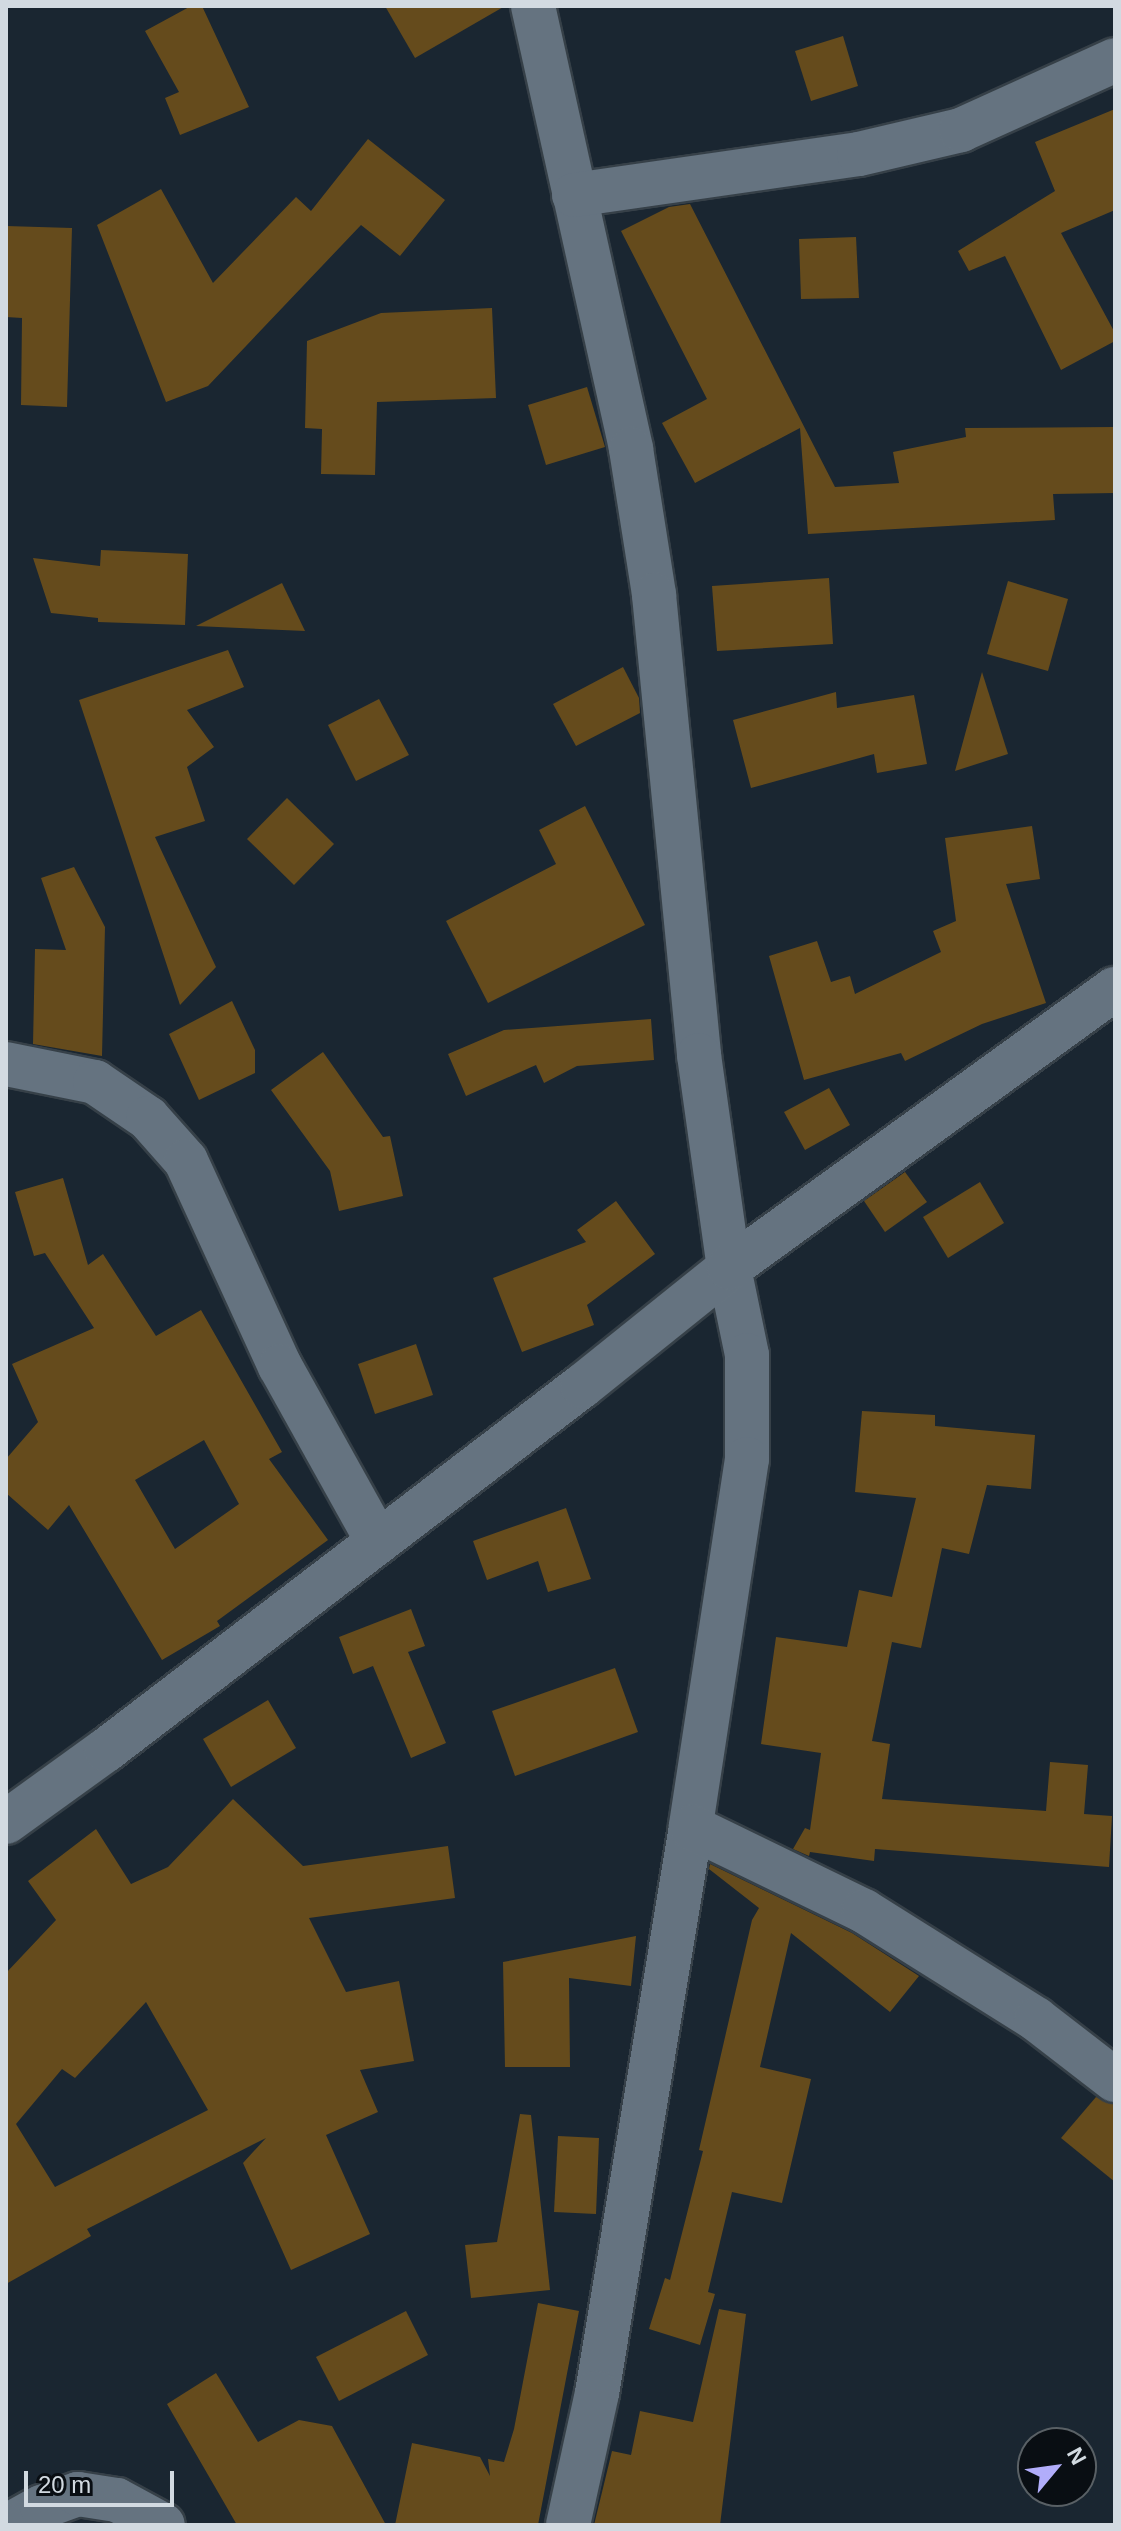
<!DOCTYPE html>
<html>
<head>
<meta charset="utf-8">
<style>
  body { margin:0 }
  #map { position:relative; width:1121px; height:2531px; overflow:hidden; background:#1a2631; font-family:Arial,sans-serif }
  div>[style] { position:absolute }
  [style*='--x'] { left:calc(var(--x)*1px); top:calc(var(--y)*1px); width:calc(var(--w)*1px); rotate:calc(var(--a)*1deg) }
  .building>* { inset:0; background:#654b1c }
  .roads { filter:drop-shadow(2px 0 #364048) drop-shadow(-2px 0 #364048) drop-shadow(0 2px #364048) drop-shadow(0 -2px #364048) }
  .minor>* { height:44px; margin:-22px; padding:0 22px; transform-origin:22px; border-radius:22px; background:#657380 }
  span { translate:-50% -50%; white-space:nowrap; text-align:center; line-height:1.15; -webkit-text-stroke:8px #090e13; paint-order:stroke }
  .frame { position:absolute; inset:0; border:8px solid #d2dae1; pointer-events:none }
  .north { position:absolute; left:1017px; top:2427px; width:80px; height:80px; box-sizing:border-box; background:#090e13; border:2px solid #596065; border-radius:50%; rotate:61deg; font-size:22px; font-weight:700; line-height:32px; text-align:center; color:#d2dae1 }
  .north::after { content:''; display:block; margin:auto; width:28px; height:36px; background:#b1adfa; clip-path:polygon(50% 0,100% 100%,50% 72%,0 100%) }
  .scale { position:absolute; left:24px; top:2471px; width:150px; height:36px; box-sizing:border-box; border:4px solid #d2dae1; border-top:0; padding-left:10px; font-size:24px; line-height:28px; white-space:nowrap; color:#d2dae1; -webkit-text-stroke:6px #090e13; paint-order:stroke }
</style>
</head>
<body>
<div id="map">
  <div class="building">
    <i style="clip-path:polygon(191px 6px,202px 6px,249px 107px,180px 135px,165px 98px,179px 92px,145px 31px)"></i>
    <i style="clip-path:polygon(385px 6px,505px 6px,415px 58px)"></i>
    <i style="clip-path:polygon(843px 36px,858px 86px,811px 101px,795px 51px)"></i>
    <i style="clip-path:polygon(1115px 109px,1115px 210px,1061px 233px,1115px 333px,1115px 341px,1061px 370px,1005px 256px,969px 271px,958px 251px,1055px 191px,1035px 142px)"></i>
    <i style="clip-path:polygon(368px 139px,445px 200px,400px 256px,361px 225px,208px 386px,166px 402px,97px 225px,161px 189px,213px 283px,296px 197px,311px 211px)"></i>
    <i style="clip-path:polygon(690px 204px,835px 487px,899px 483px,893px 452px,966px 437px,965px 428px,1115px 427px,1115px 493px,1053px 494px,1055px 520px,808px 534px,800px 428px,695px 483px,662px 423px,707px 399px,621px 231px,669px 207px)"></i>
    <i style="clip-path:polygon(6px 226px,72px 228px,67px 407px,21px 405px,22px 318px,6px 317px)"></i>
    <i style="clip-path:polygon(856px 237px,859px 298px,801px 299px,799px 239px)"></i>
    <i style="clip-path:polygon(492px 308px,496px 398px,377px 402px,375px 475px,321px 474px,322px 429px,305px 428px,307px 341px,381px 313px)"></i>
    <i style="clip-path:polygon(587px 387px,605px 447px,546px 465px,528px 405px)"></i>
    <i style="clip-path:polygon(101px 550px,188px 554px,185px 625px,98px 622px,98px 618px,51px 613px,33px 558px,100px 566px)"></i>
    <i style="clip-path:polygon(829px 578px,833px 644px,717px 651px,712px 586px)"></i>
    <i style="clip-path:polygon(1008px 581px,1068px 599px,1048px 671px,987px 654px)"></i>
    <i style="clip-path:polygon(282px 583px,305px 631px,196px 626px)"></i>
    <i style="clip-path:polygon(228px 650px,244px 687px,187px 710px,214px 747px,187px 767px,205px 821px,155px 837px,216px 967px,180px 1005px,79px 700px)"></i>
    <i style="clip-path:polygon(623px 667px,639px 698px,640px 713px,576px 746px,553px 704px)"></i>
    <i style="clip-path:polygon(982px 672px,1008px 754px,955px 771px)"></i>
    <i style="clip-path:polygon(836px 692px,837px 708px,914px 695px,927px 764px,877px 773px,874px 754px,751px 788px,733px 720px)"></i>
    <i style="clip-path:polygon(379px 699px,409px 755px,356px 781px,328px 725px)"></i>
    <i style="clip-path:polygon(287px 798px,334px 844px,294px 885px,247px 839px)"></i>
    <i style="clip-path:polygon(585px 806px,645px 925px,488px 1003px,446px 921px,556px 864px,539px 830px)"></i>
    <i style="clip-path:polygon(1032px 826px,1040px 879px,1006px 884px,1046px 1003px,982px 1024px,905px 1061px,901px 1053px,804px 1080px,769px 956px,817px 941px,831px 982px,850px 976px,855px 994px,941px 952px,933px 931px,956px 921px,945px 838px)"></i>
    <i style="clip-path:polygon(74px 867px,105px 927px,102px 1056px,33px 1044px,35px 949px,66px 950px,41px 878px)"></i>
    <i style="clip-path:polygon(232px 1001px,255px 1050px,255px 1073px,199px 1100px,169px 1034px)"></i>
    <i style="clip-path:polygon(651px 1019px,654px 1060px,577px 1066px,544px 1083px,536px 1065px,466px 1096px,448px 1054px,504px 1030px)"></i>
    <i style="clip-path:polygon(323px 1052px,383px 1137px,390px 1136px,403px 1196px,339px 1211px,330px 1171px,271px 1090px)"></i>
    <i style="clip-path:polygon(829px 1088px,850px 1125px,805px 1150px,784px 1112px)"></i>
    <i style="clip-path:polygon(905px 1172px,927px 1202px,885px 1232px,864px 1201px)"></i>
    <i style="clip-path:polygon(evenodd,63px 1178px,88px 1265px,103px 1254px,156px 1336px,201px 1310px,282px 1452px,269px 1459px,328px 1540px,217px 1621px,220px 1626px,162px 1660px,69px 1505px,48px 1530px,6px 1493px,6px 1459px,38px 1422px,12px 1364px,94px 1328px,45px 1253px,34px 1256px,15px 1192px,63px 1178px,204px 1440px,239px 1504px,175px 1549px,135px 1480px,204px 1440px)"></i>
    <i style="clip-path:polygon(980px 1182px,1004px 1223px,948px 1258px,923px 1217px)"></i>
    <i style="clip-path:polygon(616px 1201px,655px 1254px,587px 1305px,594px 1325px,522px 1352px,493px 1278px,586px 1242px,577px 1230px)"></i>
    <i style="clip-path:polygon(416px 1344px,433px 1395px,375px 1414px,358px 1364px)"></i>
    <i style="clip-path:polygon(862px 1411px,935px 1415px,935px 1426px,1035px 1435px,1031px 1489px,987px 1485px,969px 1554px,942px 1548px,921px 1648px,892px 1642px,872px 1741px,890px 1744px,882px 1799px,1046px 1811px,1050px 1762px,1088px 1765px,1084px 1814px,1112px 1816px,1109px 1867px,875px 1849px,874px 1861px,810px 1852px,809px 1856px,793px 1849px,805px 1828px,810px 1830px,821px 1753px,761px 1744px,776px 1637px,847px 1647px,859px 1590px,892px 1597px,916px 1498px,855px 1492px)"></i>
    <i style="clip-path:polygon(566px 1508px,591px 1579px,548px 1592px,538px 1561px,487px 1580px,473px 1541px)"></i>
    <i style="clip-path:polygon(411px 1609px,425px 1646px,408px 1652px,446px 1743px,411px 1758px,373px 1666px,353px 1674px,339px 1637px)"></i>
    <i style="clip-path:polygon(615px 1668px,638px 1732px,515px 1776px,492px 1711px)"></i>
    <i style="clip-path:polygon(268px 1700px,296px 1748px,231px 1787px,203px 1739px)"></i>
    <i style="clip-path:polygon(evenodd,233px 1799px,303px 1866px,448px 1846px,455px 1898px,309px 1918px,346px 1992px,399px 1981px,414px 2061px,360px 2070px,378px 2112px,326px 2135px,370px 2234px,291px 2270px,243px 2163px,266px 2138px,87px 2229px,91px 2236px,6px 2284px,6px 1973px,56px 1920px,28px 1881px,96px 1829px,131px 1884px,168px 1867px,233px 1799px,146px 2002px,208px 2110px,55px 2187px,16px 2124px,62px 2069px,75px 2078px,146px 2002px)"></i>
    <i style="clip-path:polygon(710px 1864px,852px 1933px,919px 1976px,890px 2012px,791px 1933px,760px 2067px,811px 2079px,782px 2203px,732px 2192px,708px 2292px,715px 2294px,700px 2345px,649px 2329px,665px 2278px,670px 2280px,703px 2151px,699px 2150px,752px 1920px,759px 1908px,709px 1869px)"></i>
    <i style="clip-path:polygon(636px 1936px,631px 1986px,569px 1978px,570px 2067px,505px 2067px,503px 1962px)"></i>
    <i style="clip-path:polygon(1096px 2097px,1115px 2104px,1115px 2182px,1061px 2138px)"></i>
    <i style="clip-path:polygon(520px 2114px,531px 2115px,550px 2290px,471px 2298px,465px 2245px,497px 2242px)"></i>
    <i style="clip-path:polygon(558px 2136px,599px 2138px,596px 2214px,554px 2212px)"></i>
    <i style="clip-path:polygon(538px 2303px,579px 2311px,538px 2525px,395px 2525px,412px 2443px,480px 2457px,490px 2476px,488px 2459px,504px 2462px,514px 2429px)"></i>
    <i style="clip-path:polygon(719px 2309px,746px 2314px,720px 2525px,594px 2525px,612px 2451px,631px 2455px,640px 2411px,693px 2422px)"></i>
    <i style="clip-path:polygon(406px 2311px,428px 2355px,339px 2401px,316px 2357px)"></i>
    <i style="clip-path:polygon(216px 2373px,258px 2442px,299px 2420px,332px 2426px,386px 2525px,237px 2525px,167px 2404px)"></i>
  </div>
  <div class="roads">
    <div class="minor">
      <i style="--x:533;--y:6;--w:454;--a:77.5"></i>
      <i style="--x:631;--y:449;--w:148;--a:81"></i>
      <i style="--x:654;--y:595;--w:462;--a:84.4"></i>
      <i style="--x:699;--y:1055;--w:215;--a:82"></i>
      <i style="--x:729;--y:1268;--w:89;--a:78.3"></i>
      <i style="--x:747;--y:1355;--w:104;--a:90"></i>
      <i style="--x:747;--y:1459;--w:372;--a:98.7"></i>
      <i style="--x:691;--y:1827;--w:574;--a:99.43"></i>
      <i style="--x:597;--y:2393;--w:135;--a:102.4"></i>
      <i style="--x:574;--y:195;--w:288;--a:-8.2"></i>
      <i style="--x:859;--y:154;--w:105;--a:-13.2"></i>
      <i style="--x:961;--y:130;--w:169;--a:-24.4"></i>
      <i style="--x:6;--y:1064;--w:91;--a:11.4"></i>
      <i style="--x:95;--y:1082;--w:64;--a:34.2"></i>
      <i style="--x:148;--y:1118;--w:57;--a:48.5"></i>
      <i style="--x:186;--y:1161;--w:226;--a:65.4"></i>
      <i style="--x:280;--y:1366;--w:201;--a:60.9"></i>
      <i style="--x:6;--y:1822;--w:123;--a:-35.8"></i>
      <i style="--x:106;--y:1750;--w:599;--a:-37.41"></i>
      <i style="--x:582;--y:1386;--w:189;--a:-38.8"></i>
      <i style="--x:729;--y:1268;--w:476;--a:-35.9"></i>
      <i style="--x:691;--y:1827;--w:192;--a:25.9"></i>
      <i style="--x:864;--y:1911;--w:203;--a:32.1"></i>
      <i style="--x:1036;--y:2019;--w:100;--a:37.7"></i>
      <i style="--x:9;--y:2525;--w:38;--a:-29"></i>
      <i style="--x:42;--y:2507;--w:38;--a:-20"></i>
      <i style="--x:78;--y:2494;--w:39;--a:9"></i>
      <i style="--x:117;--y:2500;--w:52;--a:28.5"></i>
    </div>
  </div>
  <div class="frame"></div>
  <div class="north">N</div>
  <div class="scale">20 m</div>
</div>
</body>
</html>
